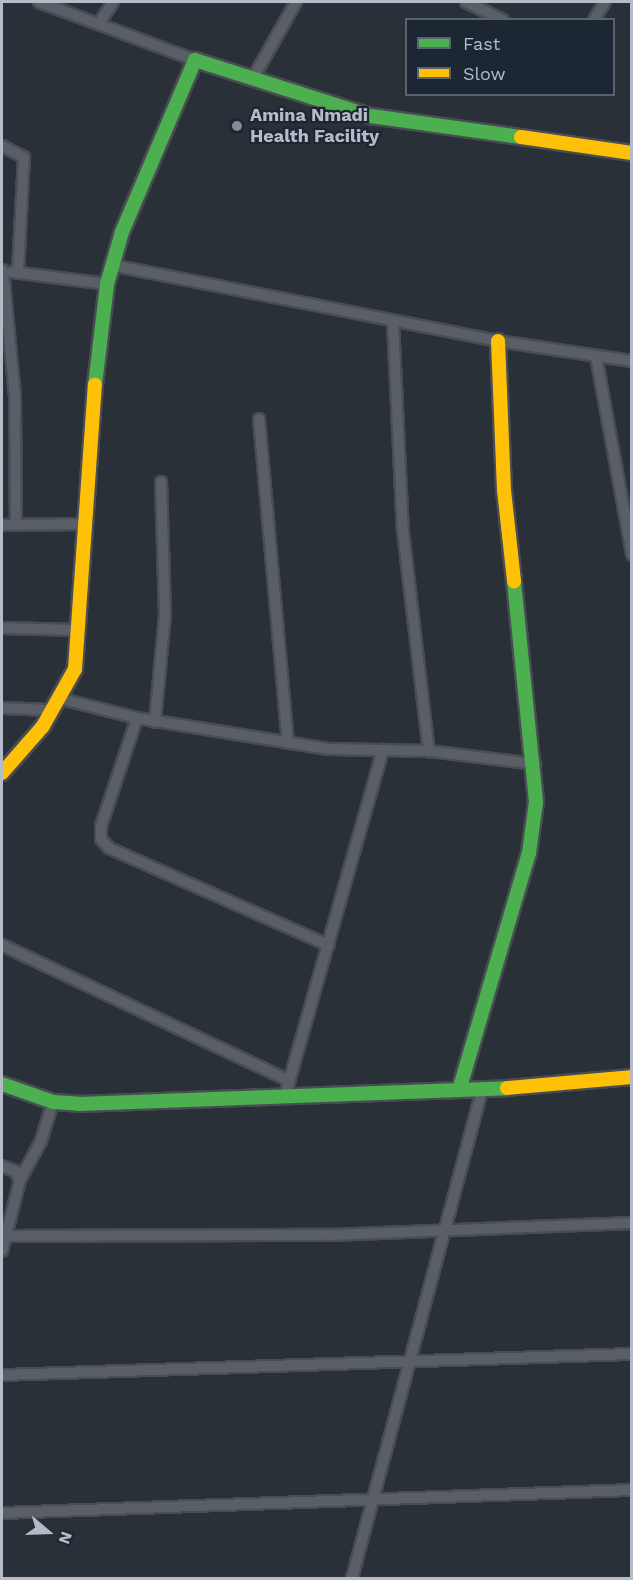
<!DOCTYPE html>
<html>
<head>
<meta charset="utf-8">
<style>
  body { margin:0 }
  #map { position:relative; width:633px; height:1580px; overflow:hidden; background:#2a3038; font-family:"Work Sans",sans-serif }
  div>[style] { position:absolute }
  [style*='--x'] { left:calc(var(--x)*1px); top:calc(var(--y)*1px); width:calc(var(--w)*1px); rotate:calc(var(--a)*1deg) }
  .roads { filter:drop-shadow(2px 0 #484c53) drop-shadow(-2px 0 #484c53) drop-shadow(0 2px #484c53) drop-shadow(0 -2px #484c53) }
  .street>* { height:10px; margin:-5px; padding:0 5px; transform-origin:5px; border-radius:5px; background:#5a5e66 }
  .fast>* { height:14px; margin:-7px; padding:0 7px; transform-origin:7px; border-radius:7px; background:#4caf50 }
  .slow>* { height:14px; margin:-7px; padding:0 7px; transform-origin:7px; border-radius:7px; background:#ffc107 }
  .dots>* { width:16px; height:16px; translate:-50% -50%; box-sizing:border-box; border:3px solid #1d2633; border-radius:50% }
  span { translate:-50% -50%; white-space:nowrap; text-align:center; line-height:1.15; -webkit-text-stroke:4.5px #1d2633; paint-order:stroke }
  .poi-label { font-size:18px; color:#b4bcc9; font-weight:700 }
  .left { translate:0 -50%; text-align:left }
  .frame { position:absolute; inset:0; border:3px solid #b4bcc9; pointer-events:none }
  .legend { position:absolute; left:405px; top:18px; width:210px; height:78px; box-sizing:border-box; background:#1d2633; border:2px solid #59626f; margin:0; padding:8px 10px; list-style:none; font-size:18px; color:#b4bcc9 }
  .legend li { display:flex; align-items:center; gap:12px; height:30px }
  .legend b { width:30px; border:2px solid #59626f }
  .north { position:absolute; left:18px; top:1502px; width:60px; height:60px; -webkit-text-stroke:4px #1d2633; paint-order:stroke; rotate:109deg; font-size:16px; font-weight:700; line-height:24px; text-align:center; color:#b4bcc9 }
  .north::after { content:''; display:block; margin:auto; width:21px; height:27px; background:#b4bcc9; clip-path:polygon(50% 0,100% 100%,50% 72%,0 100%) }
</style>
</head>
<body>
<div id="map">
  <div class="roads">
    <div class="street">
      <i style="--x:39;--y:2;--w:166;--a:20.4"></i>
      <i style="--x:466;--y:2;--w:41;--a:25.9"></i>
      <i style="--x:594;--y:20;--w:21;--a:-59"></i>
      <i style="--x:100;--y:22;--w:24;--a:-57"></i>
      <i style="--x:252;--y:80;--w:90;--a:-60.6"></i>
      <i style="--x:2;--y:146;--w:25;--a:27"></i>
      <i style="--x:24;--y:157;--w:116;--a:93"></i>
      <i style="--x:111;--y:265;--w:394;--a:11.1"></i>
      <i style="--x:498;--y:341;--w:135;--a:8.5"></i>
      <i style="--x:3;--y:270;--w:128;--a:84.6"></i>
      <i style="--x:15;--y:397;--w:128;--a:89.6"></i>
      <i style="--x:12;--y:272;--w:96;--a:7.2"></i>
      <i style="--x:393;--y:322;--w:209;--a:87.3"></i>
      <i style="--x:403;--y:531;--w:222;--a:83.3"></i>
      <i style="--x:596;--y:356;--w:202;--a:79.7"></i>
      <i style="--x:259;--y:419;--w:325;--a:84.9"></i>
      <i style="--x:2;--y:525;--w:83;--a:-0.7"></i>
      <i style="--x:2;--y:628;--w:77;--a:1.5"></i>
      <i style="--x:58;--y:698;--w:81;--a:14.2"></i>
      <i style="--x:137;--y:718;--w:194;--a:9.2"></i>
      <i style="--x:329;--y:749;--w:100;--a:1.1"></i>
      <i style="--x:429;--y:751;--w:107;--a:7"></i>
      <i style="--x:2;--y:708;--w:48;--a:2.4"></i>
      <i style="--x:137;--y:718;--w:114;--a:108.4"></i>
      <i style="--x:101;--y:826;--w:13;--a:90"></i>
      <i style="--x:101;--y:839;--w:12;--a:48"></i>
      <i style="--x:109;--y:848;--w:240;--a:23.9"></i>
      <i style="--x:155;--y:722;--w:107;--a:-84.7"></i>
      <i style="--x:165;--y:615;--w:133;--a:-91.7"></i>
      <i style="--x:2;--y:945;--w:318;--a:25.3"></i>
      <i style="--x:285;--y:1096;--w:360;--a:-74.2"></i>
      <i style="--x:2;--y:1166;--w:14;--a:21"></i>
      <i style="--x:15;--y:1171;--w:10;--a:61"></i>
      <i style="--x:20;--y:1180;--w:73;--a:104.2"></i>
      <i style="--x:20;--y:1180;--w:44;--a:-61.7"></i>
      <i style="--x:41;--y:1141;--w:41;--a:-72.9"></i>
      <i style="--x:6;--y:1236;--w:325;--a:-0.2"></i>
      <i style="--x:331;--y:1235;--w:301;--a:-2.3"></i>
      <i style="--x:2;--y:1375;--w:630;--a:-1.91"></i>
      <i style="--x:2;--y:1513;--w:630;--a:-2.09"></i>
      <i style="--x:352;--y:1578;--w:505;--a:-75.08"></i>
    </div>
    <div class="fast">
      <i style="--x:95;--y:385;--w:102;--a:-83.2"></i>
      <i style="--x:107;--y:284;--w:54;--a:-73.9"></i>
      <i style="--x:122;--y:232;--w:187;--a:-67"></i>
      <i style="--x:195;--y:60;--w:185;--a:17.7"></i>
      <i style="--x:371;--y:116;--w:151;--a:8"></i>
      <i style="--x:2;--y:1084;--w:54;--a:19.4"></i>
      <i style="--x:53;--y:1102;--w:26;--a:4"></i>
      <i style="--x:79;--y:1104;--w:428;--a:-2.1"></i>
      <i style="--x:460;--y:1087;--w:244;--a:-73.6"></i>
      <i style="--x:529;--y:853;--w:51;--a:-82.2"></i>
      <i style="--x:536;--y:802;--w:222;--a:-95.7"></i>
    </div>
    <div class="slow">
      <i style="--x:521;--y:137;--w:112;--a:8.2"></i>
      <i style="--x:498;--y:341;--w:149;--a:87.7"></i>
      <i style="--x:504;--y:490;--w:92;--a:83.7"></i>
      <i style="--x:2;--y:773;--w:62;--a:-48.9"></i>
      <i style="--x:43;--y:726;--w:65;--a:-60.7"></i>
      <i style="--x:75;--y:669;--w:285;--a:-86"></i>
      <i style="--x:507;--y:1088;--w:125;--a:-5"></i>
    </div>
  </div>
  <div class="dots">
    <i style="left:237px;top:126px;background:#848b96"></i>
  </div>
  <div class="poi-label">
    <span class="left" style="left:250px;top:126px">Amina Nmadi<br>Health Facility</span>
  </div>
  <div class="frame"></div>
  <ul class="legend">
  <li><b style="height:8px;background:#4caf50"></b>Fast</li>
  <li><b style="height:8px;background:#ffc107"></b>Slow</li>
  </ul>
  <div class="north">N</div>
</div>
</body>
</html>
